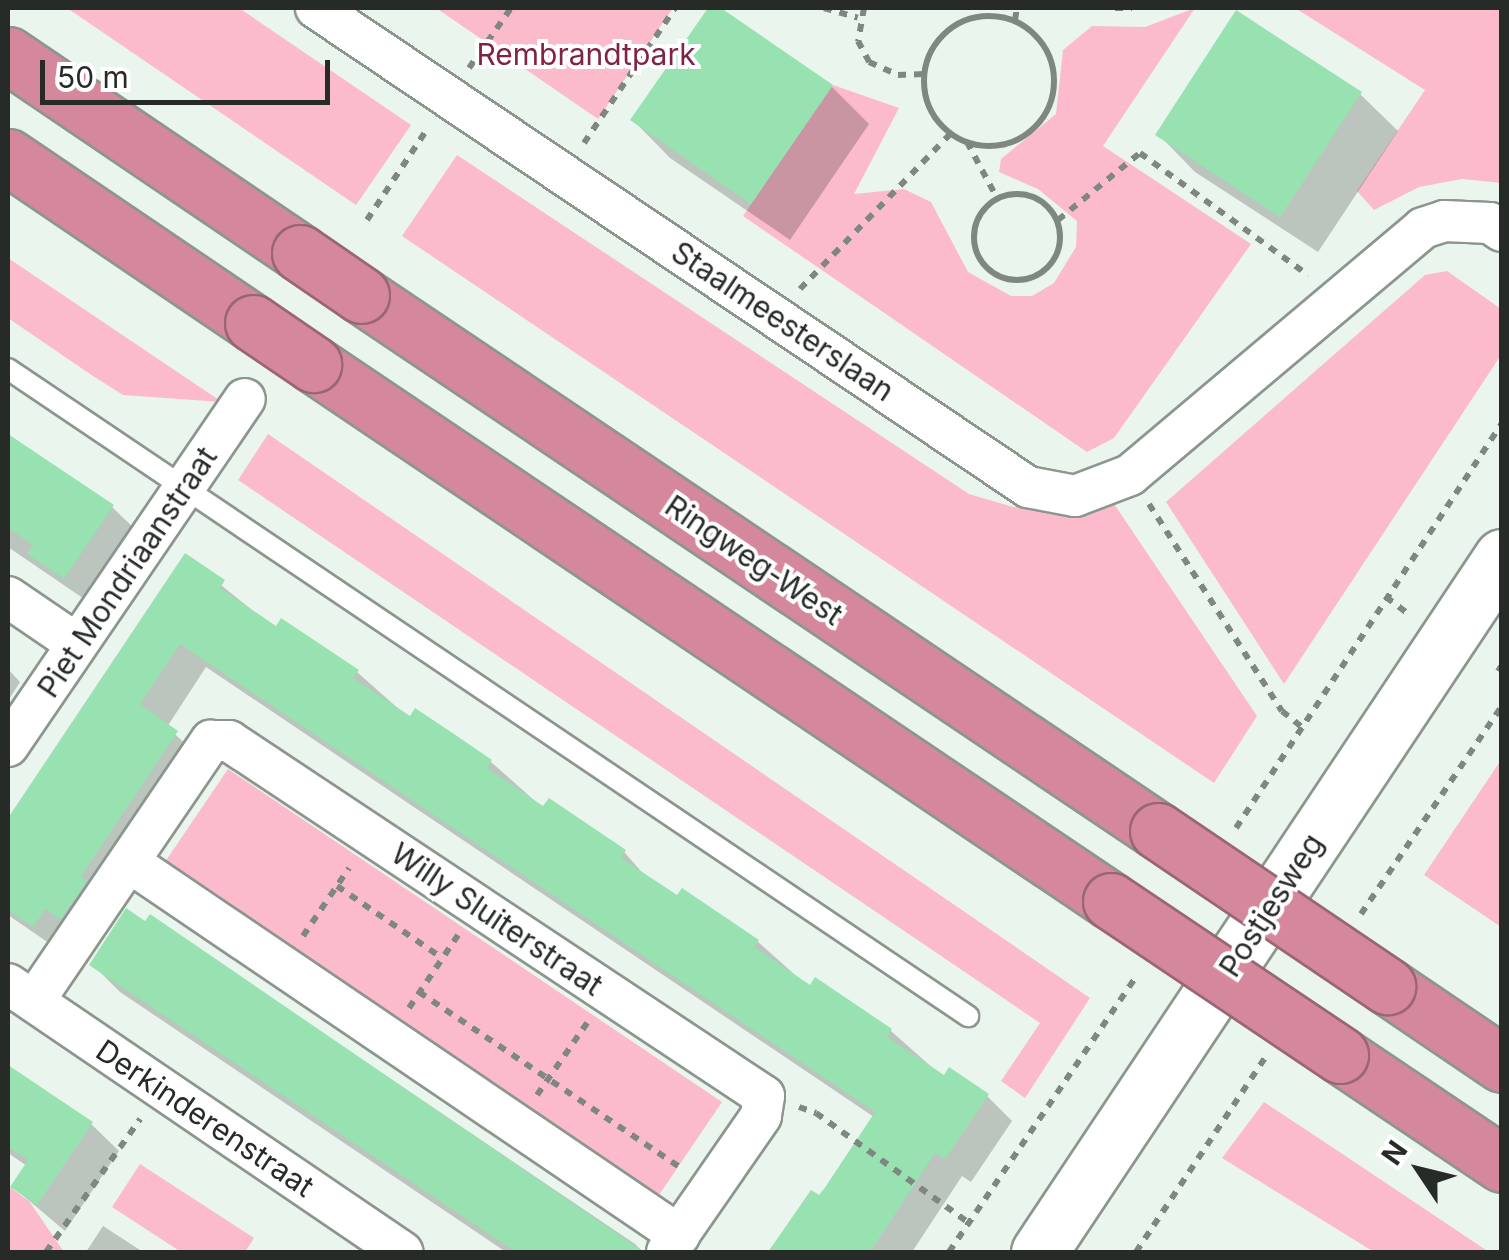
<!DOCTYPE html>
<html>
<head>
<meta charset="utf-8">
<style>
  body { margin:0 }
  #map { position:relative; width:1509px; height:1260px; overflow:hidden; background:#eaf5ed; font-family:Inter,sans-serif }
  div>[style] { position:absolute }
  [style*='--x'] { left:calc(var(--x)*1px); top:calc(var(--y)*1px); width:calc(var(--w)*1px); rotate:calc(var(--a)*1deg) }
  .green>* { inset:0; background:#fcbbcb }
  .shadow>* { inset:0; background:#0003 }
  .building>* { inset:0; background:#98e2b1 }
  .path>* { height:6px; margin-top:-3px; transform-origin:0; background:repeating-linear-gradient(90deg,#7f8781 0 8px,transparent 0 16px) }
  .path>.ring { margin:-3px; padding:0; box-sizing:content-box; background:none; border:6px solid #7f8781; border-radius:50% }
  .roads { filter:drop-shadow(2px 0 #8c968f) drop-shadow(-2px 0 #8c968f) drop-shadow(0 2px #8c968f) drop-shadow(0 -2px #8c968f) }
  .lane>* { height:20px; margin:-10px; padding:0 10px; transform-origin:10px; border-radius:10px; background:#fff }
  .street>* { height:40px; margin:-20px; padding:0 20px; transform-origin:20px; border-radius:20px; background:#fff }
  .secondary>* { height:55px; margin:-27.5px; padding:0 27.5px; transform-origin:27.5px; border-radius:27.5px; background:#fff }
  .highway>* { height:55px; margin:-27.5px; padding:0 27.5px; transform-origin:27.5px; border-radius:27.5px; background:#d5879c }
  .bridges { filter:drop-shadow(2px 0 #986773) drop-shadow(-2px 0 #986773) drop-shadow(0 2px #986773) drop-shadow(0 -2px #986773) }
  .highway-bridge>* { height:55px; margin:-27.5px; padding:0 27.5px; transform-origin:27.5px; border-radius:27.5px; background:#d5879c }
  span { translate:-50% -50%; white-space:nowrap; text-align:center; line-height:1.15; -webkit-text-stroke:8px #fff; paint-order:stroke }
  .park-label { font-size:30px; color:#802244 }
  .street-label { font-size:30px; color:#262b28 }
  .frame { position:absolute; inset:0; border:10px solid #262b28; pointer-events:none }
  .north { position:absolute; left:1369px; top:1120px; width:100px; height:100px; -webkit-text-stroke:8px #fff; paint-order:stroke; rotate:305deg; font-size:28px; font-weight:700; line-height:40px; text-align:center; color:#262b28 }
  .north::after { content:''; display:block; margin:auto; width:35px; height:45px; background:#262b28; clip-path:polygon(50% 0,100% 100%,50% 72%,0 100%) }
  .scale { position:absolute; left:40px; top:60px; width:290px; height:45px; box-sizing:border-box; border:5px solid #262b28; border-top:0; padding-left:12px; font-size:30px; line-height:35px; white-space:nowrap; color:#262b28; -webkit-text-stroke:8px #fff; paint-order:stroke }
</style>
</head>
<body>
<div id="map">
  <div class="green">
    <i style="clip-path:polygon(67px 8px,239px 8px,411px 125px,356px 205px)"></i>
    <i style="clip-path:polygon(436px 8px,673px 8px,598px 119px)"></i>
    <i style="clip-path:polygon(1195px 8px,1103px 146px,1251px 244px,1114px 438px,1087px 452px,743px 216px,833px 85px,899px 108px,854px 194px,904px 189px,931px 202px,968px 272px,1011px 296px,1032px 296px,1054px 283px,1076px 247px,1077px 221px,1038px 189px,999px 172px,1001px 159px,1056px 114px,1063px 50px,1092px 26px,1145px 27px)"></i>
    <i style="clip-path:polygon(1295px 8px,1501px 8px,1501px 183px,1462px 179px,1419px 187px,1374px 210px,1357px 191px,1425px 90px)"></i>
    <i style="clip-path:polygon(457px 155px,969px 494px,1013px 507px,1073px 505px,1108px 495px,1257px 716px,1214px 783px,402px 236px)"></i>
    <i style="clip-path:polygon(8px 258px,222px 402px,123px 395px,90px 374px,8px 318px)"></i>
    <i style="clip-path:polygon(1447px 271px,1501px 309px,1501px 355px,1284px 684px,1166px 502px,1425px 275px)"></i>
    <i style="clip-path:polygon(268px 434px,1090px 998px,1025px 1098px,1001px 1081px,1040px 1023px,238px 480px)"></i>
    <i style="clip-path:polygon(1501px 760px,1501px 927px,1424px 875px)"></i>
    <i style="clip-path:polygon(228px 769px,722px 1102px,659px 1195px,165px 862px)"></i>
    <i style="clip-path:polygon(1264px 1102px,1341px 1153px,1489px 1252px,1374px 1252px,1222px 1158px)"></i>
    <i style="clip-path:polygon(140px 1164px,254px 1238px,245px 1252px,181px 1252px,112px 1207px)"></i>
    <i style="clip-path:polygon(8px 1186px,29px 1201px,64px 1252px,8px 1252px)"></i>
  </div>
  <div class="shadow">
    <i style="clip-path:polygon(711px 8px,832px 87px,869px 124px,790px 240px,670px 158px,633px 120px)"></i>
    <i style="clip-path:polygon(1360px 94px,1398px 131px,1318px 252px,1195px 172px,1158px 134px)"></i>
    <i style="clip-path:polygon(8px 437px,112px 507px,140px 534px,93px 605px,8px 547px)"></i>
    <i style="clip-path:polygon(186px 557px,277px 630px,357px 672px,410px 719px,491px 762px,544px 809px,624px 852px,648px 879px,758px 942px,811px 989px,816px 981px,891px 1031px,944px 1078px,987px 1096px,1012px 1121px,971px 1182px,962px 1176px,912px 1252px,770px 1252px,820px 1198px,874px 1117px,206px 667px,167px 727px,202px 759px,59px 950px,8px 915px,8px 822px)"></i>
    <i style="clip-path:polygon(8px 669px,20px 682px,8px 701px)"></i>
    <i style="clip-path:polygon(151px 917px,635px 1244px,643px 1252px,506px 1252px,120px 992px,93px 965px)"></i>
    <i style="clip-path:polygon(8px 1068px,91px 1124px,119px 1151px,65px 1231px,13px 1187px,27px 1166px,8px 1153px)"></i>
    <i style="clip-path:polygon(103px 1226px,143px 1252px,86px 1252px)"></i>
  </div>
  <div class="building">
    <i style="clip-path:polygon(708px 8px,721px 8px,833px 85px,751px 204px,630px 120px)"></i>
    <i style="clip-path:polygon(1236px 10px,1362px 92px,1280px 217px,1155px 135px)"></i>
    <i style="clip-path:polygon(8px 434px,114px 505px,64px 579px,27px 554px,33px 545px,8px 528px)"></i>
    <i style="clip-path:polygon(185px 553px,225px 580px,220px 588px,276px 626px,281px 618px,359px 670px,353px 678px,410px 716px,415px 708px,454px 734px,492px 760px,487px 768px,543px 806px,549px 798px,626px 850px,621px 858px,677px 895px,682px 888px,759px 940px,754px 947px,810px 985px,815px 977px,892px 1029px,887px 1037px,944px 1075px,949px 1067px,989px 1094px,945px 1159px,935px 1153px,870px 1252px,768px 1252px,811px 1190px,819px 1195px,824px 1189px,875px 1112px,180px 644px,140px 704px,178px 731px,81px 876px,87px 881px,61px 919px,45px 909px,33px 927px,8px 910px,8px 818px)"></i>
    <i style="clip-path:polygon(126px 908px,145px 921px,150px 914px,644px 1252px,516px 1252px,89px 965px)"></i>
    <i style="clip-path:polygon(8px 1065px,93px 1122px,37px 1205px,10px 1187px,28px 1160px,8px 1147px)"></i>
  </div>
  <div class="path">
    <i style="--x:824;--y:8;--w:35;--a:16"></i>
    <i style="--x:864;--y:8;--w:34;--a:100"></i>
    <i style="--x:858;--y:41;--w:24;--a:62"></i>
    <i style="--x:869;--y:62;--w:32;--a:24"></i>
    <i style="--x:898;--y:75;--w:27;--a:-2"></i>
    <i style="--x:1115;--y:8;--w:17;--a:0"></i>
    <i class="ring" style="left:924px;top:16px;width:124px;height:124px"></i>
    <i style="--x:1015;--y:20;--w:12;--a:-81"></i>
    <i style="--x:469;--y:68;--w:73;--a:-55"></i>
    <i style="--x:967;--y:142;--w:64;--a:61.8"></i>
    <i style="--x:584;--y:143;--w:163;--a:-56"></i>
    <i class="ring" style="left:974px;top:194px;width:80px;height:80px"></i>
    <i style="--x:367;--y:220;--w:110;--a:-56.5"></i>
    <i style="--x:1058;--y:220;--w:106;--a:-39.3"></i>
    <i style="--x:1140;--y:153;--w:208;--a:36"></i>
    <i style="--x:800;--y:289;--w:216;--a:-45.9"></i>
    <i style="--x:1149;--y:504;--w:246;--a:57.3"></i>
    <i style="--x:1282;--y:711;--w:28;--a:39"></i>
    <i style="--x:1386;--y:597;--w:30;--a:37"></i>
    <i style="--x:1497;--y:667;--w:6;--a:31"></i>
    <i style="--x:1236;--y:828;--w:485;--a:-56.7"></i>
    <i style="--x:337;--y:886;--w:127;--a:34.4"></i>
    <i style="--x:1361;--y:914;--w:251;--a:-55.9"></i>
    <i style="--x:303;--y:936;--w:82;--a:-55.9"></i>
    <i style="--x:419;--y:992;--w:313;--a:33.9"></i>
    <i style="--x:409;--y:1008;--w:88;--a:-56.1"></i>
    <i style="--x:537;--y:1095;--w:88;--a:-55.2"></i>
    <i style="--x:799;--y:1107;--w:18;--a:19"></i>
    <i style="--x:816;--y:1113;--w:188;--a:35.7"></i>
    <i style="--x:46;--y:1252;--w:163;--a:-54.7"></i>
    <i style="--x:949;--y:1252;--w:335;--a:-55.8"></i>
    <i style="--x:1136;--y:1252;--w:233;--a:-56.4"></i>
  </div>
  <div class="roads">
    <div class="lane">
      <i style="--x:8;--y:369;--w:1158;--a:33.98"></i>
    </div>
    <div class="street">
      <i style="--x:316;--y:8;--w:858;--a:33.93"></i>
      <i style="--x:1028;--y:487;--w:48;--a:10.8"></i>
      <i style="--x:1075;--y:496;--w:59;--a:-20.9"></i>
      <i style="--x:1130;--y:475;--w:383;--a:-40.1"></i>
      <i style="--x:1423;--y:228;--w:22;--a:-18"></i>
      <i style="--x:1444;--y:221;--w:46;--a:2.5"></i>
      <i style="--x:1490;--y:223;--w:14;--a:34"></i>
      <i style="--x:8;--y:597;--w:83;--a:34.3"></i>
      <i style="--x:8;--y:746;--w:420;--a:-55.7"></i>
      <i style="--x:129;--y:862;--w:665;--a:34.14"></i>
      <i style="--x:8;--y:984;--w:477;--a:34.2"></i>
      <i style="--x:34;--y:1001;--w:315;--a:-55.8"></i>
      <i style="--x:211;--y:741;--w:18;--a:0"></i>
      <i style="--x:229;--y:741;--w:642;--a:33.57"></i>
      <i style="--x:764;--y:1096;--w:20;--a:99"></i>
      <i style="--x:761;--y:1116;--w:165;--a:124.7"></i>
    </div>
    <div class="secondary">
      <i style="--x:1039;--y:1252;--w:835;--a:-56.33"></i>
    </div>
    <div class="highway">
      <i style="--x:8;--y:55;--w:353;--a:34.1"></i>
      <i style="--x:8;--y:157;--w:296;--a:34.1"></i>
      <i style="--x:361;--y:295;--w:960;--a:33.92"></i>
      <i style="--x:313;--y:364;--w:962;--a:33.94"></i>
      <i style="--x:1387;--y:986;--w:139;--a:34.1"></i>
      <i style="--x:1340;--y:1055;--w:195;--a:33.9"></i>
    </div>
  </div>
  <div class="bridges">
    <div class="highway-bridge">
      <i style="--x:300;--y:253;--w:74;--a:34.5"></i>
      <i style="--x:253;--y:323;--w:73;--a:34.3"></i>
      <i style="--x:1158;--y:831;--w:277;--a:34.1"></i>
      <i style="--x:1111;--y:901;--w:276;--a:33.9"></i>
    </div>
  </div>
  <div class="park-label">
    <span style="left:586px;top:54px">Rembrandtpark</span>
  </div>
  <div class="street-label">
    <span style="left:783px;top:321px;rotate:34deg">Staalmeesterslaan</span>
    <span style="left:754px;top:560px;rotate:34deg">Ringweg-West</span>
    <span style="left:127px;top:572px;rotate:-56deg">Piet Mondriaanstraat</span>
    <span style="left:1271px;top:905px;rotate:-57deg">Postjesweg</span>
    <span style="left:497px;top:919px;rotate:34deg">Willy Sluiterstraat</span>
    <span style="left:205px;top:1118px;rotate:34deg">Derkinderenstraat</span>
  </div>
  <div class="frame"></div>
  <div class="north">N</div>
  <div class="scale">50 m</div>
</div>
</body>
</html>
